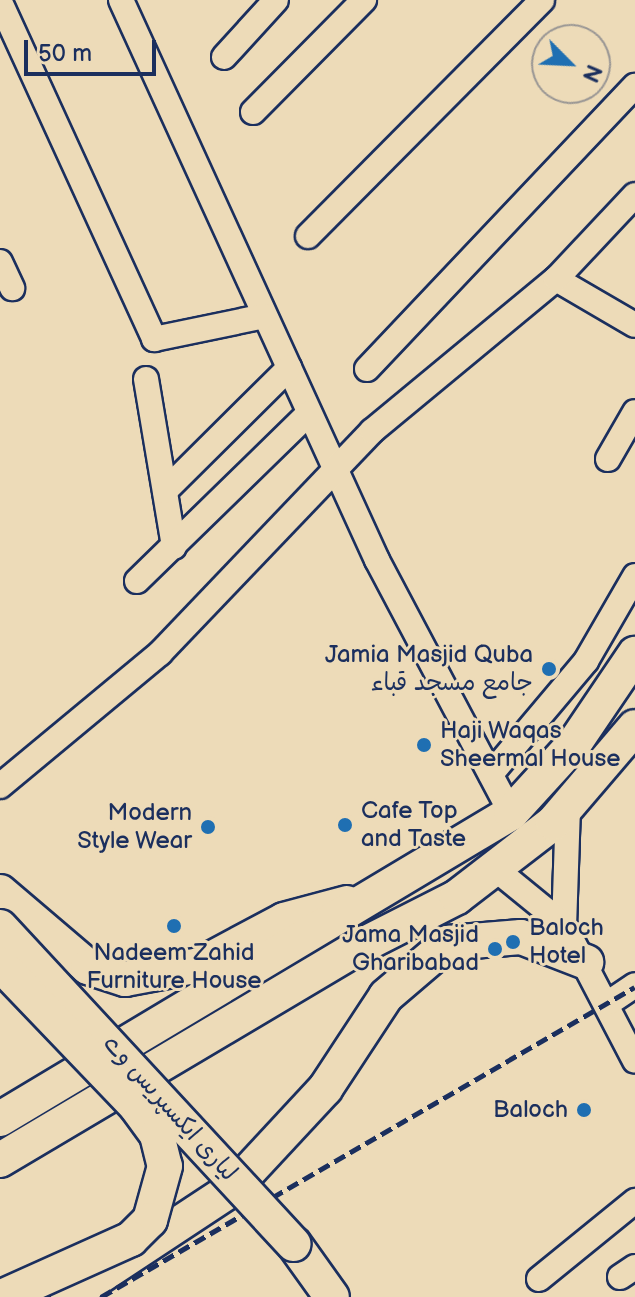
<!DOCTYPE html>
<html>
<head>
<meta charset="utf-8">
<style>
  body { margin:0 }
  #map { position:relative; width:635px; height:1297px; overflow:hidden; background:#eddbb8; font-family:"Balsamiq Sans","Playpen Sans Arabic",sans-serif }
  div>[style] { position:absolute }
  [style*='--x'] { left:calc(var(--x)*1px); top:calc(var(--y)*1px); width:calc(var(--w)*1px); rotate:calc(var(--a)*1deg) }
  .roads { filter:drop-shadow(2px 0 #1b2f5e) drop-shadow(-2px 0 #1b2f5e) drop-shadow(0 2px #1b2f5e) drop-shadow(0 -2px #1b2f5e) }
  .minor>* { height:24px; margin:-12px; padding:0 12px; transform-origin:12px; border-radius:12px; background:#eddbb8 }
  .highway>* { height:34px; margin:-17px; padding:0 17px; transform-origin:17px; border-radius:17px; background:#eddbb8 }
  .rail>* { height:5px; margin-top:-2.5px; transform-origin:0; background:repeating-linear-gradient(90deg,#1b2f5e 0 12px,transparent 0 18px) }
  .bridges { filter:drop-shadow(2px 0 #1b2f5e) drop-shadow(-2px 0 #1b2f5e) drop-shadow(0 2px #1b2f5e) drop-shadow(0 -2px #1b2f5e) }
  .highway-bridge>* { height:34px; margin:-17px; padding:0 17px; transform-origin:17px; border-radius:17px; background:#eddbb8 }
  .dots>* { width:22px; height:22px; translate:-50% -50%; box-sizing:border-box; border:4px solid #eddbb8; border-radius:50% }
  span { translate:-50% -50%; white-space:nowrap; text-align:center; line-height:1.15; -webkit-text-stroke:6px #eddbb8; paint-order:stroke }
  .poi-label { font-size:24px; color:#1b2f5e }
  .right { translate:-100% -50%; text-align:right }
  .left { translate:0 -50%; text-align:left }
  .street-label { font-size:24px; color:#1b2f5e }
  .north { position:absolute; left:531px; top:24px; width:80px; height:80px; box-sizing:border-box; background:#eddbb8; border:2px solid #999694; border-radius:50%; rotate:114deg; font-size:22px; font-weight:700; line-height:32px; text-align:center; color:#1b2f5e }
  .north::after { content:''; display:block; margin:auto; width:28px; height:36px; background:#1f6fb2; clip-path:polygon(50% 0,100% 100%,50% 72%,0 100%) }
  .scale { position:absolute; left:24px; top:40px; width:132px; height:36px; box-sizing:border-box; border:4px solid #1b2f5e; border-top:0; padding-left:10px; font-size:24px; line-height:28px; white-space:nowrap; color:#1b2f5e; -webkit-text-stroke:6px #eddbb8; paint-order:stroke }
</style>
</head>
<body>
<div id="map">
  <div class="roads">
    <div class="minor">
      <i style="--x:121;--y:0;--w:616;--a:65.43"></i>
      <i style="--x:377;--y:560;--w:286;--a:62.1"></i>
      <i style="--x:0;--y:2;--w:371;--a:65.4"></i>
      <i style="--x:154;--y:339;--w:113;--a:-11.7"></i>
      <i style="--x:224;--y:57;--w:77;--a:-47.6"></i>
      <i style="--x:253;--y:112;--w:158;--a:-45.3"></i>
      <i style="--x:308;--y:236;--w:332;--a:-45.2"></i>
      <i style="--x:0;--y:262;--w:29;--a:65"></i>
      <i style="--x:556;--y:279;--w:91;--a:30.2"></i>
      <i style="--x:367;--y:369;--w:390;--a:-46.6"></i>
      <i style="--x:146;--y:379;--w:170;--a:80.5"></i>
      <i style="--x:608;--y:459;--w:54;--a:-60.1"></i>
      <i style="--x:165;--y:491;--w:175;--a:-44.8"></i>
      <i style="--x:137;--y:581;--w:240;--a:-44.3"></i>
      <i style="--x:491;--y:774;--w:148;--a:-49.9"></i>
      <i style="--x:586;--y:661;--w:98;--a:-60"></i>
      <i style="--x:0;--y:786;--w:208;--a:-39.7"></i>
      <i style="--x:160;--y:653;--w:307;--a:-46.3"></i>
      <i style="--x:372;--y:431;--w:239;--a:-39.6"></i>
      <i style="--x:556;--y:279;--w:115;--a:-46.8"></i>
      <i style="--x:568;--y:807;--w:118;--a:91.9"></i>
      <i style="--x:564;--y:925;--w:153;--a:62.4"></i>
      <i style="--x:493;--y:867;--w:92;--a:39.2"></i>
      <i style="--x:610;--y:1002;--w:30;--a:-34"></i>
      <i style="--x:620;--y:1277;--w:18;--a:-34"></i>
      <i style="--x:539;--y:1279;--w:124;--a:-39.1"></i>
    </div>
    <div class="highway">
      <i style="--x:0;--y:892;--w:116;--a:40.4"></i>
      <i style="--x:88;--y:967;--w:39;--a:18"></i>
      <i style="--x:125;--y:979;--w:76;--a:-10.6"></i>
      <i style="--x:200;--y:965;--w:95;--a:-28.2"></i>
      <i style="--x:284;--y:920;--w:65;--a:-15.1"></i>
      <i style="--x:0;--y:1119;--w:596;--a:-30.91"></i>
      <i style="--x:511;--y:813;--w:93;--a:-47.6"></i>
      <i style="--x:574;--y:744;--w:109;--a:-55.9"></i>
      <i style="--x:0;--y:1160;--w:417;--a:-30.7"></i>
      <i style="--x:359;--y:947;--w:110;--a:-27"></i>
      <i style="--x:457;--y:897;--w:121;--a:-37.6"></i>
      <i style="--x:553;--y:823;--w:126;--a:-49.5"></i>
      <i style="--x:294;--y:1244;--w:65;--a:54.4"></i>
      <i style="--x:68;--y:1297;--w:196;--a:-33.4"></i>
      <i style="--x:232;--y:1189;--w:137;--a:-47.1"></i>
      <i style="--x:325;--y:1089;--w:111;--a:-56.7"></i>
      <i style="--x:386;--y:996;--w:82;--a:-40.5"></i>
      <i style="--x:448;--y:943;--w:73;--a:-4.7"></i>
      <i style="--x:521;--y:937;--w:70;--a:21"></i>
    </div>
  </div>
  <div class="rail">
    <i style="--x:101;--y:1297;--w:617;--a:-30.14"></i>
  </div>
  <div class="bridges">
    <div class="highway-bridge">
      <i style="--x:0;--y:927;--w:432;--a:47.2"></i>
      <i style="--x:0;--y:964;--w:197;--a:46.2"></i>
      <i style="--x:136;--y:1106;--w:36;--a:54"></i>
      <i style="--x:157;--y:1135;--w:32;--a:76"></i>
      <i style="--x:165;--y:1166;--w:56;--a:105.5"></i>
      <i style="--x:150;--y:1220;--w:27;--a:135"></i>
      <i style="--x:131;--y:1239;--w:141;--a:155.8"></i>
    </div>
  </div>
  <div class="dots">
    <i style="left:549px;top:669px;background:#1f6fb2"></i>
    <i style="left:424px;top:745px;background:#1f6fb2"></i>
    <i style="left:345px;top:825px;background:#1f6fb2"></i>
    <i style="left:208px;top:827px;background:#1f6fb2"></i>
    <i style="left:174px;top:926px;background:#1f6fb2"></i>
    <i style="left:513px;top:942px;background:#1f6fb2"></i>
    <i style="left:495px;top:949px;background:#1f6fb2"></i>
    <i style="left:584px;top:1110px;background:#1f6fb2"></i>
  </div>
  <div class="poi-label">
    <span class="right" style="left:533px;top:669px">Jamia Masjid Quba<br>جامع مسجد قباء</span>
    <span class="left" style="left:440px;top:745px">Haji Waqas<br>Sheermal House</span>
    <span class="left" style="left:361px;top:825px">Cafe Top<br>and Taste</span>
    <span class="right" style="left:192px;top:827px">Modern<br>Style Wear</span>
    <span class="left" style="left:529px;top:942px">Baloch<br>Hotel</span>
    <span class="right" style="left:479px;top:949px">Jama Masjid<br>Gharibabad</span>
    <span style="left:174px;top:967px">Nadeem Zahid<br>Furniture House</span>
    <span class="right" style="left:568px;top:1110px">Baloch</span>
  </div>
  <div class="street-label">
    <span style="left:170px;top:1108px;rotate:48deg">لیاری ایکسپریس وے</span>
  </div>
  <div class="north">N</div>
  <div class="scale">50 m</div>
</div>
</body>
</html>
